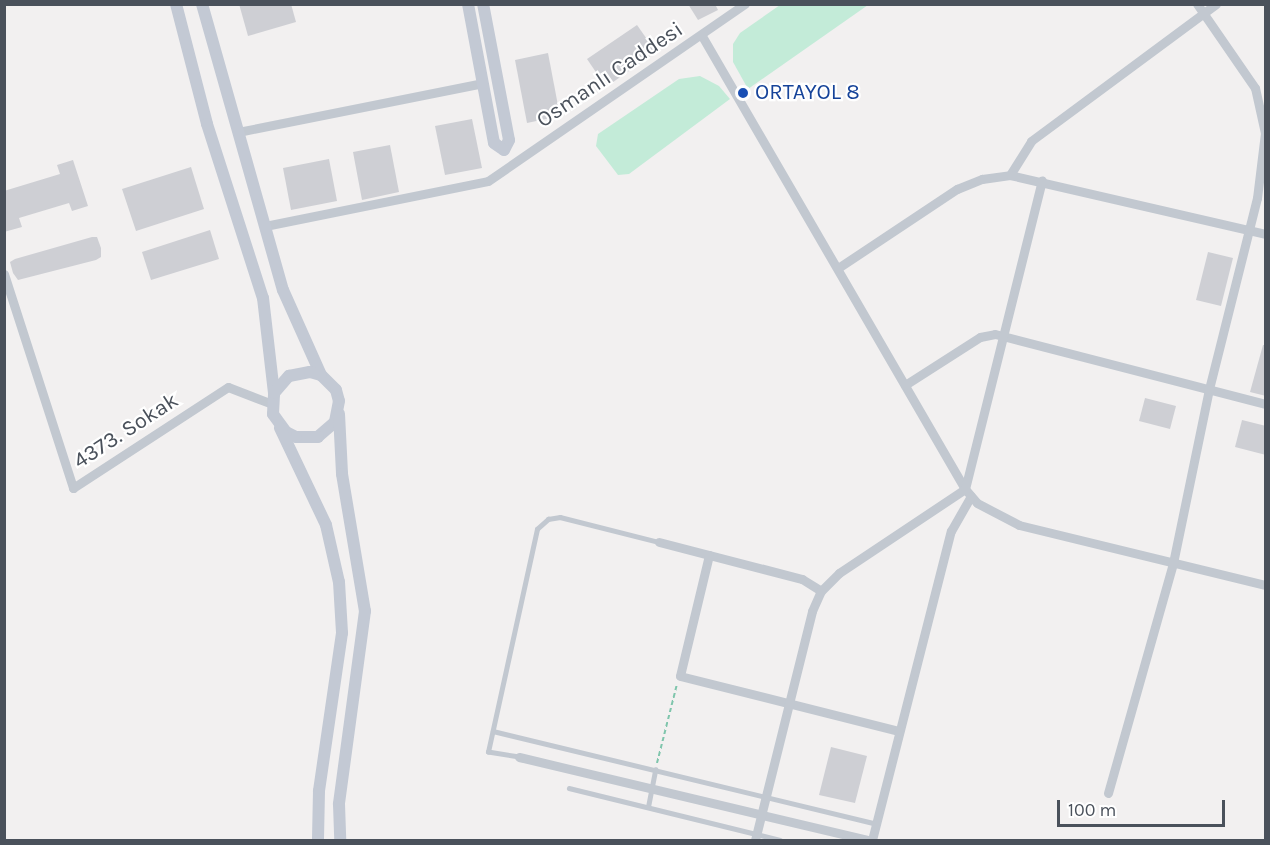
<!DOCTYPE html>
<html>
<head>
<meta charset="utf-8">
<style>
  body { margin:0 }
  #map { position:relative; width:1270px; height:845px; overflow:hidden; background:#f2f0f0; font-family:Karla,sans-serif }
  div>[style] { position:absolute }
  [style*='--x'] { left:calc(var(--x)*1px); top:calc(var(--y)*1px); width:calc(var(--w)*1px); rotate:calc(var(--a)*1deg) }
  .green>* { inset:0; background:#c3ebd8 }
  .building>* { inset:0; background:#cecfd4 }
  .path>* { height:2px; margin-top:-1px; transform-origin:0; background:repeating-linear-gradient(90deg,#7fc5ac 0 4.5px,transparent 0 7.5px) }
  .lane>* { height:4.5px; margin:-2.25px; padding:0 2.25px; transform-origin:2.25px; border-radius:2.25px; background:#c2c8d0 }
  .street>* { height:9px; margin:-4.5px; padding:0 4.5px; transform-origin:4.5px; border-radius:4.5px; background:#c2c8d0 }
  .secondary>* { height:12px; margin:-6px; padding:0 6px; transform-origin:6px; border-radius:6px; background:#c3c9d4 }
  .dots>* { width:16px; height:16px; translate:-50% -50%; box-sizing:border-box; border:3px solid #fff; border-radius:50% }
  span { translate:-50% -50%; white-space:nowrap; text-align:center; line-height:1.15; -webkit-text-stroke:4.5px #fff; paint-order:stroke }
  .street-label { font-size:22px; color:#4a515b }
  .transit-label { font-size:22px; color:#164399 }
  .left { translate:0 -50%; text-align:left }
  .frame { position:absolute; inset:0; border:6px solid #4a515b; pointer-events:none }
  .scale { position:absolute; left:1057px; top:800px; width:168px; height:27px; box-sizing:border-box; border:3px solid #4a515b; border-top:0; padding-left:8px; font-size:18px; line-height:21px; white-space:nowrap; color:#4a515b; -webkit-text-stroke:4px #fff; paint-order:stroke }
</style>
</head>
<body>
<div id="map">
  <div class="green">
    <i style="clip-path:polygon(780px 5px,868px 5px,748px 89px,733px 62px,733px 44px,740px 33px)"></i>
    <i style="clip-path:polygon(700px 76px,719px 86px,730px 99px,629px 174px,618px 175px,596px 146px,598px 134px,679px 79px)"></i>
  </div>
  <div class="building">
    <i style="clip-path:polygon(239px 4px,291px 4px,296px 22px,248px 36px)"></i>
    <i style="clip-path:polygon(688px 4px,715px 4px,718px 10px,698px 20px)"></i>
    <i style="clip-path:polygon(637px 25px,656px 52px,606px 87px,587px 59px)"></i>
    <i style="clip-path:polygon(548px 53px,560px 116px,527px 123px,515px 60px)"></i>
    <i style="clip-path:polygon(472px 119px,482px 168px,445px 175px,435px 126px)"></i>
    <i style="clip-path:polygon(390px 145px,399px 192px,362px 200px,353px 152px)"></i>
    <i style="clip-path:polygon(329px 159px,337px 201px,291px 210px,283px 168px)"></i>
    <i style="clip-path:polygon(73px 160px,88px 206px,72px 211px,69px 203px,19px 218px,22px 227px,4px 232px,4px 191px,60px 174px,57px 165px)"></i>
    <i style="clip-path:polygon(191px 167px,204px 209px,136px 231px,122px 189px)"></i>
    <i style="clip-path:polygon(210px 230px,219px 259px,151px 280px,142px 252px)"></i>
    <i style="clip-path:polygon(92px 237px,97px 237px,101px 248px,101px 257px,96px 260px,18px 280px,13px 273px,10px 262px,15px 259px)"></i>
    <i style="clip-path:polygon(1208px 252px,1233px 258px,1221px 306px,1196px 300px)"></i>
    <i style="clip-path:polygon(1263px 345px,1266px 345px,1266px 396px,1250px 392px)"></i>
    <i style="clip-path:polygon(1145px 398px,1176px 406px,1170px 429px,1139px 421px)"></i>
    <i style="clip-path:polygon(1242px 420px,1266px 426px,1266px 455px,1235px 447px)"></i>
    <i style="clip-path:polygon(831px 747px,867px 756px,855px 803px,819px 795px)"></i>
  </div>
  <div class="path">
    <i style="--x:657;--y:763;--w:81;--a:-75.8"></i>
  </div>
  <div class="lane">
    <i style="--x:493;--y:731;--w:394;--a:13.6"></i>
    <i style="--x:519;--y:757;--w:31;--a:-171"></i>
    <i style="--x:488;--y:752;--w:228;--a:-77.6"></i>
    <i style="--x:537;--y:529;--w:15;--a:-42"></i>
    <i style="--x:548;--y:519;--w:12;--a:-9"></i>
    <i style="--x:560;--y:517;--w:102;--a:14.2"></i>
    <i style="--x:569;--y:788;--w:217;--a:13.8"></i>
    <i style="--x:648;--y:807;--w:38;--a:-79"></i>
  </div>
  <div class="street">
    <i style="--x:702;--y:36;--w:524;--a:59.86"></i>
    <i style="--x:965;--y:489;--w:18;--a:49"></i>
    <i style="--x:977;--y:503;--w:47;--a:27.6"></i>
    <i style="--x:1019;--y:525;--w:254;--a:13.7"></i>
    <i style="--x:238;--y:132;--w:250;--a:-11.3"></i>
    <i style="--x:1010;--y:175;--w:40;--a:-58"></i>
    <i style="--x:1031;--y:141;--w:230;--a:-36.5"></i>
    <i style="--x:265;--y:226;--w:227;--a:-11.4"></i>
    <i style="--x:488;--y:181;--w:312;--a:-34.6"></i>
    <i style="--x:838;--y:268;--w:143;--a:-33.6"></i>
    <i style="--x:957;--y:189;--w:27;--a:-22"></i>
    <i style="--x:982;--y:179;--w:28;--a:-8"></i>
    <i style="--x:1010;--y:175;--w:263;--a:13"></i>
    <i style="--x:4;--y:274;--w:225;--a:72.1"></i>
    <i style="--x:73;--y:488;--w:185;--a:-33.1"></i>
    <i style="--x:228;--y:387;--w:47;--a:21.1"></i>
    <i style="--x:905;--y:385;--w:89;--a:-32.6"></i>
    <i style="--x:980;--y:337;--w:15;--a:-11"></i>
    <i style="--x:995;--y:334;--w:280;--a:14.5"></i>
    <i style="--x:659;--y:542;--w:148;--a:14.5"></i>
    <i style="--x:802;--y:579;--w:22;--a:32"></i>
    <i style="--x:709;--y:555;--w:124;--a:103.5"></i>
    <i style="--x:680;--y:676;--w:226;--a:14.1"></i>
    <i style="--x:519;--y:757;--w:358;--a:13.4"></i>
    <i style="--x:1108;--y:793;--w:239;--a:-74.2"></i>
    <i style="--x:1173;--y:563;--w:178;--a:-78.3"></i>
    <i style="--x:1209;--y:389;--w:197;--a:-75.9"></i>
    <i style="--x:1257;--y:198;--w:65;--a:-83"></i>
    <i style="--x:1265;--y:133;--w:46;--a:-102.5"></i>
    <i style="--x:1255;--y:88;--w:102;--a:-124.6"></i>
    <i style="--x:755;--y:840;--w:236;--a:-76"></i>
    <i style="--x:812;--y:611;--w:22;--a:-66"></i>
    <i style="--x:821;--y:591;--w:25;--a:-45"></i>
    <i style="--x:839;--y:573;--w:151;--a:-33.7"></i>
    <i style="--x:965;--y:489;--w:318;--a:-76"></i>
    <i style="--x:872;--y:840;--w:319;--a:-75.7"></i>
    <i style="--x:951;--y:531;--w:40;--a:-60.3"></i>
  </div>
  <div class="secondary">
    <i style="--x:176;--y:4;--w:124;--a:75.5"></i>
    <i style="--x:207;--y:124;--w:183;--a:72.2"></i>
    <i style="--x:263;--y:298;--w:96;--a:83.4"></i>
    <i style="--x:202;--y:4;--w:297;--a:74.2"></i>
    <i style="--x:283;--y:290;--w:93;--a:65.9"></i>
    <i style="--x:321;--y:375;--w:21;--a:45"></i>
    <i style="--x:336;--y:390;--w:11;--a:75"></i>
    <i style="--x:339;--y:401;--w:21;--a:101"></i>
    <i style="--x:335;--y:422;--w:23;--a:139"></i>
    <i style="--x:318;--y:437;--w:22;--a:180"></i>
    <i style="--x:296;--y:437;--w:11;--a:-153"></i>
    <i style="--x:286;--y:432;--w:22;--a:-126"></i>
    <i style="--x:273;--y:414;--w:21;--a:-87"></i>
    <i style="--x:274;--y:393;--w:23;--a:-49"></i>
    <i style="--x:289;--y:376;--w:21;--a:-11"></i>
    <i style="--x:310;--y:372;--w:11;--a:15"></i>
    <i style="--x:468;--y:4;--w:141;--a:79.4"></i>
    <i style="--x:494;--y:143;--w:12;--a:35"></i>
    <i style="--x:504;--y:150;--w:11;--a:-63"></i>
    <i style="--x:509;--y:140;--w:138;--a:-100.8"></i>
    <i style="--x:339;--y:414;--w:60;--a:87.1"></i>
    <i style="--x:342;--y:474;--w:139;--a:80.5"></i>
    <i style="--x:365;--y:611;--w:195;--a:97.7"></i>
    <i style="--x:339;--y:804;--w:36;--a:88"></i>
    <i style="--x:280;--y:428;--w:107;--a:64.6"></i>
    <i style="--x:326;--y:525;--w:58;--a:77.2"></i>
    <i style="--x:339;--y:582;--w:51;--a:86.6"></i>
    <i style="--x:342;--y:633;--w:160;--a:98.3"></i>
    <i style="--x:319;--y:791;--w:49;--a:91.2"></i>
  </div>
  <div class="dots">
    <i style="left:743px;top:93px;background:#1a4fb4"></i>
  </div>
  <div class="street-label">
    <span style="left:610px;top:75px;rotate:-34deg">Osmanlı Caddesi</span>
    <span style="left:126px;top:431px;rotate:-33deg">4373. Sokak</span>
  </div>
  <div class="transit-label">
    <span class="left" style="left:755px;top:93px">ORTAYOL 8</span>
  </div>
  <div class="frame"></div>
  <div class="scale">100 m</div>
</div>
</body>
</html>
